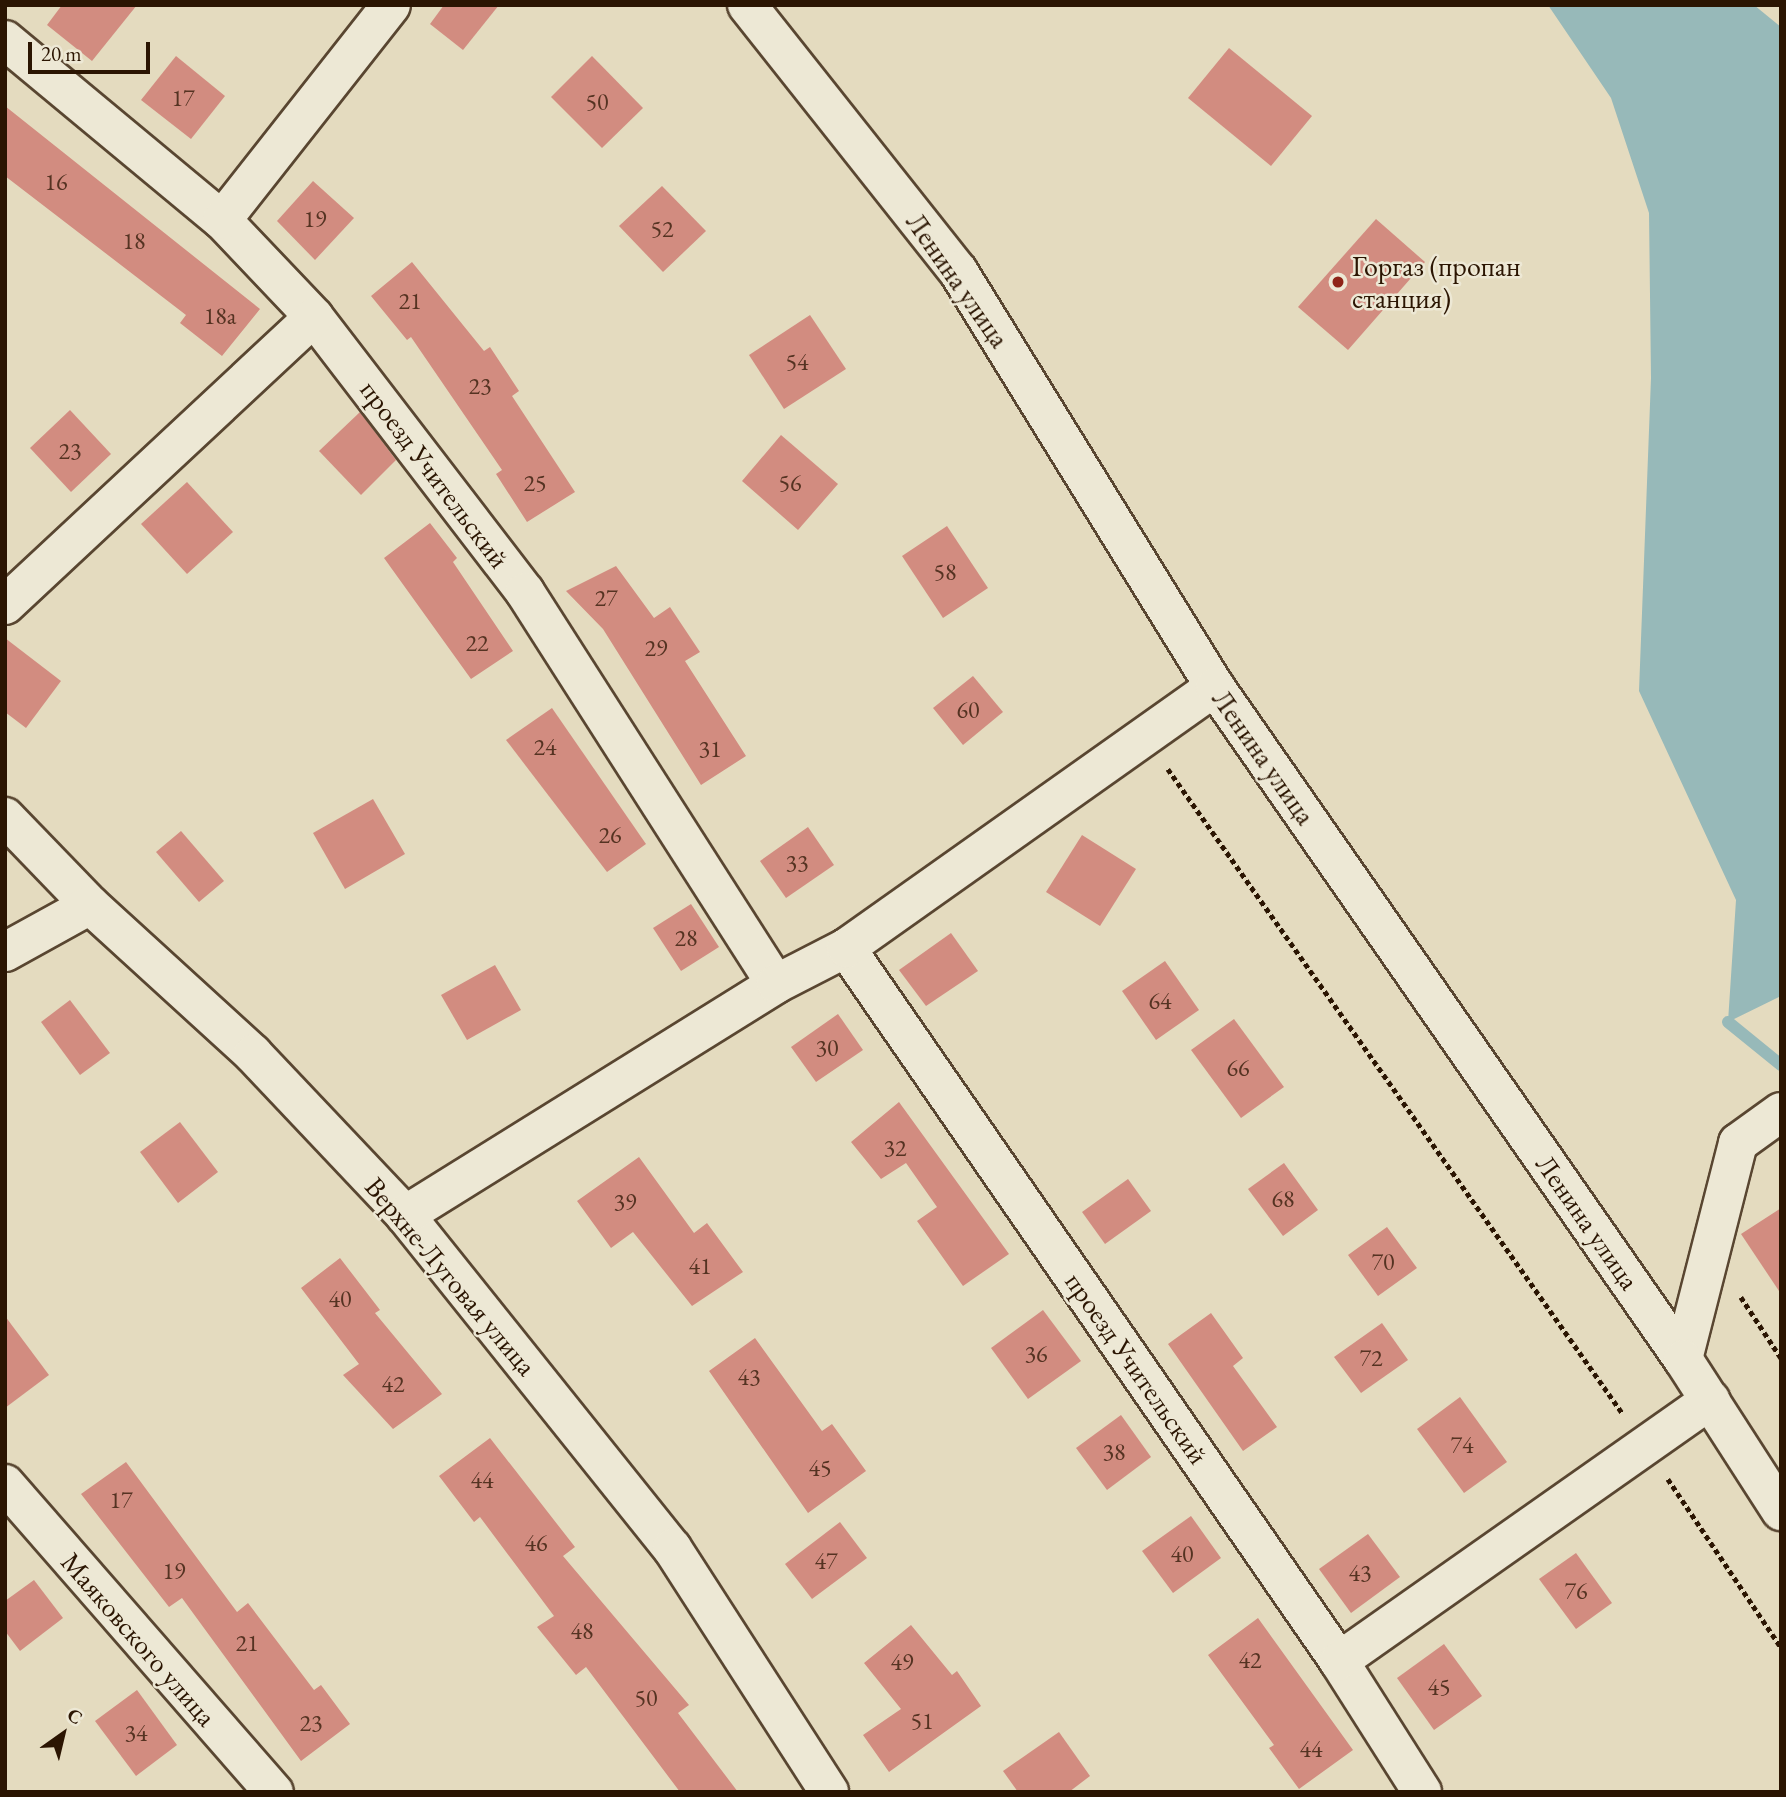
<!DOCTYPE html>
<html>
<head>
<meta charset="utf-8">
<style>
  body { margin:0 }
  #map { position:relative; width:1786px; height:1797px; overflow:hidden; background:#e4dbbf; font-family:"EB Garamond",serif }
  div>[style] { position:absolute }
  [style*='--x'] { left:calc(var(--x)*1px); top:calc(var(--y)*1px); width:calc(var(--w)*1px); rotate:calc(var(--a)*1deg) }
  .water>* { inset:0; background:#97b9b9 }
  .stream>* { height:12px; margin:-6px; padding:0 6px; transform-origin:6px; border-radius:6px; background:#97b9b9 }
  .building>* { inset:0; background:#d28c80 }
  .path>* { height:4.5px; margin-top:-2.25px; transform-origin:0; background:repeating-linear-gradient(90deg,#2b1502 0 5px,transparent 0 8.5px) }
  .roads { filter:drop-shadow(2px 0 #594631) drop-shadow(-2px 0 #594631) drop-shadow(0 2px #594631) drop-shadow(0 -2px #594631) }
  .street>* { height:38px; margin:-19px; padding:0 19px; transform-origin:19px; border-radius:19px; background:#ede8d5 }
  .secondary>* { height:38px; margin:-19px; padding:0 19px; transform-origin:19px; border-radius:19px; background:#ede8d5 }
  .dots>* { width:19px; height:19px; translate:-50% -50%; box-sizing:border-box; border:4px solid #ede8d5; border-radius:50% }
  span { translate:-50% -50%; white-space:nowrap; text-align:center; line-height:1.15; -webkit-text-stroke:5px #ede8d5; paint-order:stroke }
  .number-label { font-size:24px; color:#532 }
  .number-label span { -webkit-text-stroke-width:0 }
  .poi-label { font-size:28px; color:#2b1502 }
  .left { translate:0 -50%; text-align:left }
  .street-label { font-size:28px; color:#2b1502 }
  .frame { position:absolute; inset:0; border:7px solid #2b1502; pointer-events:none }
  .north { position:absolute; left:28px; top:1699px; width:70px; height:70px; -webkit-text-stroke:5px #ede8d5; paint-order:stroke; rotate:34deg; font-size:19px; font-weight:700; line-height:28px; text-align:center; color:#2b1502 }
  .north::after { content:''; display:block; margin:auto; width:24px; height:32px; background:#2b1502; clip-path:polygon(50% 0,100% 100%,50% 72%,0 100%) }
  .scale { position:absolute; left:28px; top:42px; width:122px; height:32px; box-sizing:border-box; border:4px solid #2b1502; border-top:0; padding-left:9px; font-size:21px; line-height:24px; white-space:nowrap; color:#2b1502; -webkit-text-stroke:5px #ede8d5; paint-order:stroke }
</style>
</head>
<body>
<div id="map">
  <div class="water">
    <i style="clip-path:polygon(1548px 5px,1754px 5px,1781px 27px,1781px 996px,1728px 1022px,1736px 900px,1639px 691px,1651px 378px,1649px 213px,1611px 98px)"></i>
  </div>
  <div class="stream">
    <i style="--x:1728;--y:1022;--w:68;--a:39.1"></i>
  </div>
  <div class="building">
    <i style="clip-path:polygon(62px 5px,137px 5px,92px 61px,47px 25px)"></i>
    <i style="clip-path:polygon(444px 5px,499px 5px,463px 50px,430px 24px)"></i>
    <i style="clip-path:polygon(1229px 48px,1312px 116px,1271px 166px,1188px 98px)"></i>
    <i style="clip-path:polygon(176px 56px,225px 96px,191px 139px,141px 100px)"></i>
    <i style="clip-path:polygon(592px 56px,643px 108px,602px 148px,551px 97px)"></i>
    <i style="clip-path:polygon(5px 106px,260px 309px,222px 356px,180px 323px,186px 315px,5px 176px)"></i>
    <i style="clip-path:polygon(313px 181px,354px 218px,315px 260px,277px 221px)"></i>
    <i style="clip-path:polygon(662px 186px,706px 231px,663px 272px,619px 226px)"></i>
    <i style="clip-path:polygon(1376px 219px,1425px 262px,1348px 350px,1298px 307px)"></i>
    <i style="clip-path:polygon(412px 262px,484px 351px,490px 347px,519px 391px,512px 396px,575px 492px,527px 522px,496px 474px,502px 470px,411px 337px,407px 340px,371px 296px)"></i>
    <i style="clip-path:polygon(810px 315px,846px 369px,784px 409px,749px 355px)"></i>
    <i style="clip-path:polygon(70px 410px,111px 454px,71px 492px,30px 448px)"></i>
    <i style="clip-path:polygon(360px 412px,396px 460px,361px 495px,319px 451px)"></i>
    <i style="clip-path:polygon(781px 435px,838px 484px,798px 530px,742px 481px)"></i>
    <i style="clip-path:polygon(187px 482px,233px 532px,187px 574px,141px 524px)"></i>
    <i style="clip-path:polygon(430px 523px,457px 558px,453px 562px,513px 651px,471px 679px,384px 558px)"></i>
    <i style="clip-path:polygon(947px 526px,988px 588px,943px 618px,902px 556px)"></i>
    <i style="clip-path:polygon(616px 566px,654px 618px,670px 607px,700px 652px,685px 661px,746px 756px,701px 785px,603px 629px,566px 591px)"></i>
    <i style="clip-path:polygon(5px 638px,61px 681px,26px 728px,5px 712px)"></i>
    <i style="clip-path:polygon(973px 676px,1003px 712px,963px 745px,933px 708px)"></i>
    <i style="clip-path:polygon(552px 708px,646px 844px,607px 872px,506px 740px)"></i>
    <i style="clip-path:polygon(373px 799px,405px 854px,345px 889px,313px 833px)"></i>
    <i style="clip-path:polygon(808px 827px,834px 865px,786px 898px,760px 861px)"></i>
    <i style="clip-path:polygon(181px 831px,224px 881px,199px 902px,156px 852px)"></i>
    <i style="clip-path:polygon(1082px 835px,1136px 869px,1100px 926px,1046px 892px)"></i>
    <i style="clip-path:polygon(691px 904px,719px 947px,681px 971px,653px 928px)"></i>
    <i style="clip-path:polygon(951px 933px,978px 971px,926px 1006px,899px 970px)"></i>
    <i style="clip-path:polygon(1165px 961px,1199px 1010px,1156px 1040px,1122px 991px)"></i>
    <i style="clip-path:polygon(495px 965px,521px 1010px,467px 1040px,441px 995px)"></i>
    <i style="clip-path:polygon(70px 1000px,110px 1053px,80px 1075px,41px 1022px)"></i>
    <i style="clip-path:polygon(838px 1014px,863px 1050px,816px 1082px,791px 1047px)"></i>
    <i style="clip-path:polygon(1234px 1019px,1284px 1087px,1241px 1118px,1191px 1050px)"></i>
    <i style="clip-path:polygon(899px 1102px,1009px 1254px,963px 1286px,917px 1221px,937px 1207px,906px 1163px,881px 1179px,851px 1142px)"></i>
    <i style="clip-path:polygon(180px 1122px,218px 1172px,178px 1203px,140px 1152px)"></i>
    <i style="clip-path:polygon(639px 1157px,694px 1233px,707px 1223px,743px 1272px,692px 1306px,633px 1232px,611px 1248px,577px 1201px)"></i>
    <i style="clip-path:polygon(1284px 1163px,1318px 1210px,1283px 1236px,1248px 1189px)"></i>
    <i style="clip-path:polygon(1128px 1179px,1151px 1211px,1105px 1244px,1082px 1212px)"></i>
    <i style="clip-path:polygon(1781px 1208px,1781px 1294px,1741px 1234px)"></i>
    <i style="clip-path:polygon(1387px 1227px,1417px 1268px,1378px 1296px,1348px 1255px)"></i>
    <i style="clip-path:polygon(340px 1258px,380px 1310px,375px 1313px,442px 1394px,393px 1429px,343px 1375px,359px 1364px,301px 1288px)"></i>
    <i style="clip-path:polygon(1043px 1310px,1081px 1361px,1028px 1399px,991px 1348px)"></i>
    <i style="clip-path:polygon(1211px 1313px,1243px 1358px,1233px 1366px,1277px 1427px,1243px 1451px,1168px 1344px)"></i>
    <i style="clip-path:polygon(5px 1316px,49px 1375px,5px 1408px)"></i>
    <i style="clip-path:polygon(1382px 1323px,1408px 1360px,1361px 1393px,1334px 1357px)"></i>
    <i style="clip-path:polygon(755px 1338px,822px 1431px,832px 1424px,866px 1471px,808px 1513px,709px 1371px)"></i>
    <i style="clip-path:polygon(1460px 1397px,1507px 1462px,1464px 1493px,1417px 1429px)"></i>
    <i style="clip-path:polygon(1121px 1415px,1151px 1457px,1107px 1490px,1076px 1448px)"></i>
    <i style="clip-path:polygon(490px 1438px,575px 1547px,563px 1556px,689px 1705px,678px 1713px,738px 1792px,680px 1792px,586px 1667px,576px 1675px,537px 1627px,554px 1616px,480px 1517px,474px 1522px,439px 1476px)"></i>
    <i style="clip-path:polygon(126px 1462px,237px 1612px,248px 1603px,314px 1690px,321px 1685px,350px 1724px,301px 1761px,182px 1598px,169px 1607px,81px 1494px)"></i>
    <i style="clip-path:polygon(1191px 1516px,1221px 1558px,1173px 1593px,1142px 1551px)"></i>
    <i style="clip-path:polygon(840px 1522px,867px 1558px,812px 1599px,785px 1564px)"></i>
    <i style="clip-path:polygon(1368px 1534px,1400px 1577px,1351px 1613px,1319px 1569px)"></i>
    <i style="clip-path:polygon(1576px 1553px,1612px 1603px,1576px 1629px,1539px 1579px)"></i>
    <i style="clip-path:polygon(34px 1580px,63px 1618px,20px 1651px,5px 1631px,5px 1601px)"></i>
    <i style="clip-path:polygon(1258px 1618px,1353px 1750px,1299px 1789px,1269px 1748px,1274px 1745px,1208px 1655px)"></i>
    <i style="clip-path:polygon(911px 1625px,952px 1675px,957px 1671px,981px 1706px,889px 1772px,863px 1735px,901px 1709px,864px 1663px)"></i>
    <i style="clip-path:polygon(1444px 1644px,1482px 1696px,1434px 1730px,1397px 1678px)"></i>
    <i style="clip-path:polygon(137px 1690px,177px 1745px,136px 1776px,95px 1721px)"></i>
    <i style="clip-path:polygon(1059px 1732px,1090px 1776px,1069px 1792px,1018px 1792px,1003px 1771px)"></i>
  </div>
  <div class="path">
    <i style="--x:1168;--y:769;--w:789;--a:54.8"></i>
    <i style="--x:1741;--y:1297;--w:73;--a:56.7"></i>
    <i style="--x:1668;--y:1479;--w:202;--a:56.1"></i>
  </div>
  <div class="roads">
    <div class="street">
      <i style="--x:5;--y:40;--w:282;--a:39.7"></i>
      <i style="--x:222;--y:220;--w:134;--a:46.5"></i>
      <i style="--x:314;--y:317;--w:347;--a:52.5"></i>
      <i style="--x:525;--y:592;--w:465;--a:57.4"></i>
      <i style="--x:222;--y:220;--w:273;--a:-51.8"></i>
      <i style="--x:5;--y:605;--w:422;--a:-43"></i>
      <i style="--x:5;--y:817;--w:122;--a:46"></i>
      <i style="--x:90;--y:905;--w:221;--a:42.4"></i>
      <i style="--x:253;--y:1054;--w:221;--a:46.6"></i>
      <i style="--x:405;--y:1215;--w:427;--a:51.3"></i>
      <i style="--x:672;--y:1548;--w:290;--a:57.2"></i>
      <i style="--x:846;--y:948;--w:867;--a:55.34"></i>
      <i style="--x:1339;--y:1661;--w:155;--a:57.6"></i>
      <i style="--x:5;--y:952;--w:97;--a:-28.9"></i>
      <i style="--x:405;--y:1215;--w:437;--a:-31.9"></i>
      <i style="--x:776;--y:984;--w:79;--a:-27.2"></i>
      <i style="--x:846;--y:948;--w:452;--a:-35.3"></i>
      <i style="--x:1683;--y:1359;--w:223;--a:-75.7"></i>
      <i style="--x:1738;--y:1143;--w:53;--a:-35.8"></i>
      <i style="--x:5;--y:1484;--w:409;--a:48.9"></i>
      <i style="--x:1339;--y:1661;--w:454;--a:-35.1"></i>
    </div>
    <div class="secondary">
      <i style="--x:747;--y:5;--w:340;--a:51.6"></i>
      <i style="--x:958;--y:271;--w:489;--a:58.3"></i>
      <i style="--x:1215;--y:687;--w:819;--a:55.15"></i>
      <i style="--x:1683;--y:1359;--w:181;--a:57.2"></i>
    </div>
  </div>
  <div class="dots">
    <i style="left:1338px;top:282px;background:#8f2418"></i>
  </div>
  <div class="number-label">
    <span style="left:183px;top:98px">17</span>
    <span style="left:597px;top:102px">50</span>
    <span style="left:56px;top:182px">16</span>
    <span style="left:315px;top:219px">19</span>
    <span style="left:662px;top:229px">52</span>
    <span style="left:134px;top:241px">18</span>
    <span style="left:410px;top:301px">21</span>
    <span style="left:220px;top:316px">18a</span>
    <span style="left:797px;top:362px">54</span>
    <span style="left:480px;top:386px">23</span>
    <span style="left:70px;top:451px">23</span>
    <span style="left:535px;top:483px">25</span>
    <span style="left:790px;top:483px">56</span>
    <span style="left:945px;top:572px">58</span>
    <span style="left:606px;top:598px">27</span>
    <span style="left:477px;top:643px">22</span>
    <span style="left:656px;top:648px">29</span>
    <span style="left:968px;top:710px">60</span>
    <span style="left:545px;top:747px">24</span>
    <span style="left:710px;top:749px">31</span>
    <span style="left:610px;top:835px">26</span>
    <span style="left:797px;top:863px">33</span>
    <span style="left:686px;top:938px">28</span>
    <span style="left:1160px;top:1001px">64</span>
    <span style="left:827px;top:1048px">30</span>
    <span style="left:1238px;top:1068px">66</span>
    <span style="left:895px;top:1148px">32</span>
    <span style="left:1283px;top:1199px">68</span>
    <span style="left:625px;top:1202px">39</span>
    <span style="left:1383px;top:1262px">70</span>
    <span style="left:700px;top:1266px">41</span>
    <span style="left:340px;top:1299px">40</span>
    <span style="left:1036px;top:1354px">36</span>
    <span style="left:1371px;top:1358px">72</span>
    <span style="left:749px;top:1377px">43</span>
    <span style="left:393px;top:1384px">42</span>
    <span style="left:1462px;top:1445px">74</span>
    <span style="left:1114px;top:1452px">38</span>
    <span style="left:820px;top:1468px">45</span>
    <span style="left:482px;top:1480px">44</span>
    <span style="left:121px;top:1500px">17</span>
    <span style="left:536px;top:1543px">46</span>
    <span style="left:1182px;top:1554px">40</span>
    <span style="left:826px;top:1561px">47</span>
    <span style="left:174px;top:1571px">19</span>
    <span style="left:1360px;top:1573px">43</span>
    <span style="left:1576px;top:1591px">76</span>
    <span style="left:582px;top:1631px">48</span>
    <span style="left:247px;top:1643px">21</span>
    <span style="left:1250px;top:1660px">42</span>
    <span style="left:902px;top:1662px">49</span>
    <span style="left:1439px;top:1687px">45</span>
    <span style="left:646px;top:1698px">50</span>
    <span style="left:922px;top:1721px">51</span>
    <span style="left:311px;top:1723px">23</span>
    <span style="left:136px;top:1733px">34</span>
    <span style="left:1311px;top:1749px">44</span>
  </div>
  <div class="poi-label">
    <span class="left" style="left:1352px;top:282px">Горгаз (пропан<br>станция)</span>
  </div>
  <div class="street-label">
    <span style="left:958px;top:280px;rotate:55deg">Ленина улица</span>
    <span style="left:435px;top:474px;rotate:53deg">проезд Учительский</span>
    <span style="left:1264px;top:757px;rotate:55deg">Ленина улица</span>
    <span style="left:1588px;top:1222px;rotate:55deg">Ленина улица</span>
    <span style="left:451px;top:1276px;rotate:50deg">Верхне-Луговая улица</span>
    <span style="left:1137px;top:1368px;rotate:55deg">проезд Учительский</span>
    <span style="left:139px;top:1639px;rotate:49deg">Маяковского улица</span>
  </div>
  <div class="frame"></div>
  <div class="north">С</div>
  <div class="scale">20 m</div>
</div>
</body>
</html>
